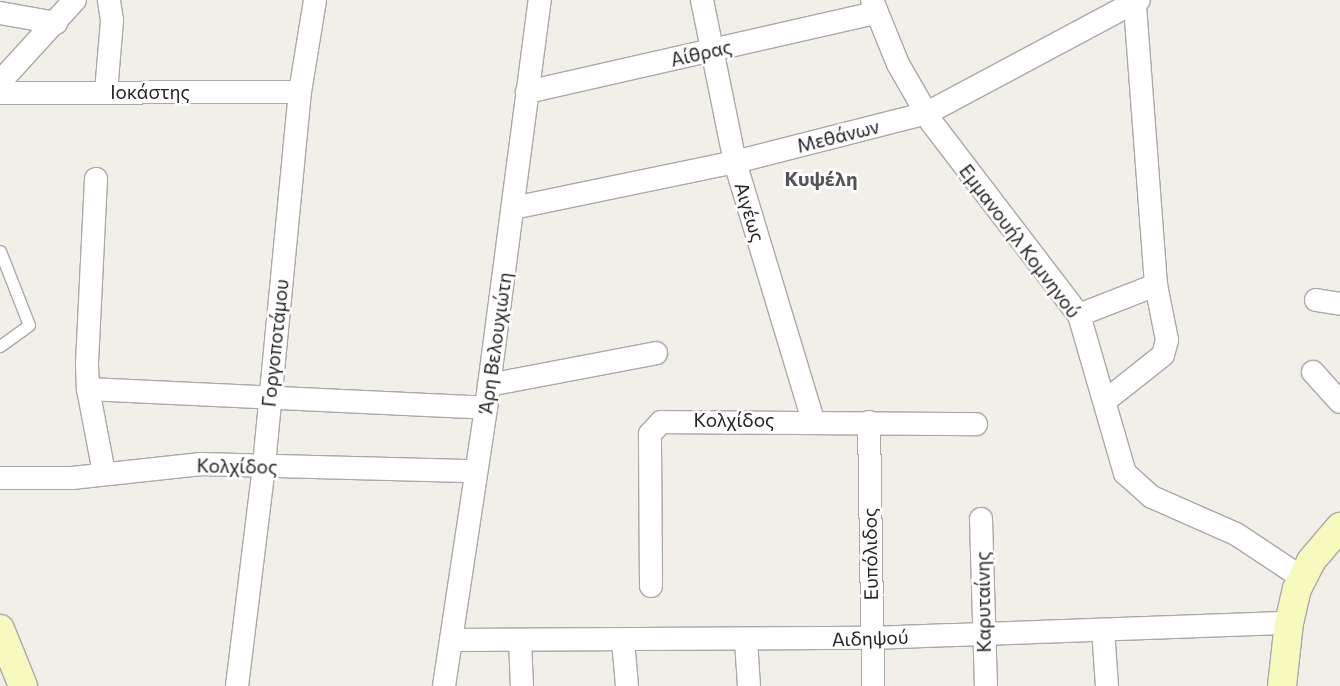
<!DOCTYPE html>
<html>
<head>
<meta charset="utf-8">
<style>
  body { margin:0 }
  #map { position:relative; width:1340px; height:686px; overflow:hidden; background:#f2efe9; font-family:Commissioner,sans-serif }
  div>[style] { position:absolute }
  [style*='--x'] { left:calc(var(--x)*1px); top:calc(var(--y)*1px); width:calc(var(--w)*1px); rotate:calc(var(--a)*1deg) }
  .roads { filter:drop-shadow(1px 0 #a9a9a9) drop-shadow(-1px 0 #a9a9a9) drop-shadow(0 1px #a9a9a9) drop-shadow(0 -1px #a9a9a9) }
  .service>* { height:11px; margin:-5.5px; padding:0 5.5px; transform-origin:5.5px; border-radius:5.5px; background:#fff }
  .minor>* { height:22px; margin:-11px; padding:0 11px; transform-origin:11px; border-radius:11px; background:#fff }
  .secondary>* { height:28px; margin:-14px; padding:0 14px; transform-origin:14px; border-radius:14px; background:#f7fabf }
  span { translate:-50% -50%; white-space:nowrap; text-align:center; line-height:1.15; -webkit-text-stroke:5px #fff; paint-order:stroke }
  .street-label { font-size:19px; color:#222 }
  .neighbourhood-label { font-size:20px; color:#555; font-weight:700 }
</style>
</head>
<body>
<div id="map">
  <div class="roads">
    <div class="service">
      <i style="--x:0;--y:251;--w:79;--a:68.6"></i>
      <i style="--x:29;--y:325;--w:36;--a:144"></i>
    </div>
    <div class="minor">
      <i style="--x:702;--y:0;--w:165;--a:78.5"></i>
      <i style="--x:735;--y:162;--w:270;--a:73.2"></i>
      <i style="--x:872;--y:0;--w:69;--a:67.9"></i>
      <i style="--x:898;--y:64;--w:68;--a:60"></i>
      <i style="--x:932;--y:123;--w:242;--a:52.6"></i>
      <i style="--x:1079;--y:315;--w:165;--a:73.8"></i>
      <i style="--x:1125;--y:473;--w:36;--a:42"></i>
      <i style="--x:1152;--y:497;--w:92;--a:23.8"></i>
      <i style="--x:1236;--y:534;--w:78;--a:33.5"></i>
      <i style="--x:0;--y:13;--w:57;--a:10.1"></i>
      <i style="--x:0;--y:82;--w:111;--a:-47.6"></i>
      <i style="--x:106;--y:92;--w:72;--a:-85.2"></i>
      <i style="--x:112;--y:20;--w:20;--a:-99"></i>
      <i style="--x:527;--y:92;--w:357;--a:-12.8"></i>
      <i style="--x:0;--y:93;--w:300;--a:-0.2"></i>
      <i style="--x:96;--y:179;--w:185;--a:92.8"></i>
      <i style="--x:87;--y:364;--w:25;--a:88"></i>
      <i style="--x:88;--y:389;--w:86;--a:79.2"></i>
      <i style="--x:513;--y:208;--w:227;--a:-11.7"></i>
      <i style="--x:735;--y:162;--w:198;--a:-14.3"></i>
      <i style="--x:927;--y:113;--w:240;--a:-28.1"></i>
      <i style="--x:1316;--y:300;--w:24;--a:9"></i>
      <i style="--x:1079;--y:315;--w:83;--a:-21.3"></i>
      <i style="--x:1313;--y:372;--w:40;--a:48"></i>
      <i style="--x:489;--y:385;--w:170;--a:-10.8"></i>
      <i style="--x:88;--y:389;--w:398;--a:2.7"></i>
      <i style="--x:1105;--y:401;--w:74;--a:-38.4"></i>
      <i style="--x:1163;--y:355;--w:16;--a:-75"></i>
      <i style="--x:1167;--y:340;--w:56;--a:-101.3"></i>
      <i style="--x:1156;--y:285;--w:283;--a:-94.3"></i>
      <i style="--x:869;--y:422;--w:264;--a:89.1"></i>
      <i style="--x:0;--y:478;--w:72;--a:0"></i>
      <i style="--x:72;--y:478;--w:130;--a:-6.2"></i>
      <i style="--x:201;--y:464;--w:274;--a:1.5"></i>
      <i style="--x:981;--y:519;--w:167;--a:88.3"></i>
      <i style="--x:651;--y:586;--w:152;--a:-90.4"></i>
      <i style="--x:650;--y:434;--w:16;--a:-47"></i>
      <i style="--x:661;--y:422;--w:315;--a:0.4"></i>
      <i style="--x:1103;--y:630;--w:56;--a:85.9"></i>
      <i style="--x:451;--y:640;--w:421;--a:-0.3"></i>
      <i style="--x:872;--y:638;--w:417;--a:-2.1"></i>
      <i style="--x:746;--y:640;--w:46;--a:86.3"></i>
      <i style="--x:520;--y:641;--w:45;--a:87.5"></i>
      <i style="--x:623;--y:641;--w:45;--a:84.9"></i>
      <i style="--x:237;--y:686;--w:223;--a:-83"></i>
      <i style="--x:264;--y:465;--w:375;--a:-84.5"></i>
      <i style="--x:300;--y:92;--w:93;--a:-80.7"></i>
      <i style="--x:444;--y:686;--w:281;--a:-81.4"></i>
      <i style="--x:486;--y:408;--w:412;--a:-82.5"></i>
    </div>
    <div class="secondary">
      <i style="--x:0;--y:629;--w:61;--a:68"></i>
      <i style="--x:1282;--y:686;--w:63;--a:-83.7"></i>
      <i style="--x:1289;--y:623;--w:35;--a:-77"></i>
      <i style="--x:1297;--y:589;--w:31;--a:-63"></i>
      <i style="--x:1311;--y:561;--w:45;--a:-49.5"></i>
    </div>
  </div>
  <div class="street-label">
    <span style="left:701px;top:53px;rotate:-13deg">Αίθρας</span>
    <span style="left:150px;top:92px">Ιοκάστης</span>
    <span style="left:838px;top:136px;rotate:-14deg">Μεθάνων</span>
    <span style="left:750px;top:212px;rotate:73deg">Αιγέως</span>
    <span style="left:1020px;top:241px;rotate:53deg">Εμμανουήλ Κομνηνού</span>
    <span style="left:275px;top:343px;rotate:-84deg">Γοργοποτάμου</span>
    <span style="left:495px;top:343px;rotate:-82deg">Άρη Βελουχιώτη</span>
    <span style="left:734px;top:420px">Κολχίδος</span>
    <span style="left:237px;top:466px;rotate:1deg">Κολχίδος</span>
    <span style="left:870px;top:554px;rotate:-91deg">Ευπόλιδος</span>
    <span style="left:983px;top:602px;rotate:-91deg">Καρυταίνης</span>
    <span style="left:870px;top:638px;rotate:-2deg">Αιδηψού</span>
  </div>
  <div class="neighbourhood-label">
    <span style="left:821px;top:178px">Κυψέλη</span>
  </div>
</div>
</body>
</html>
